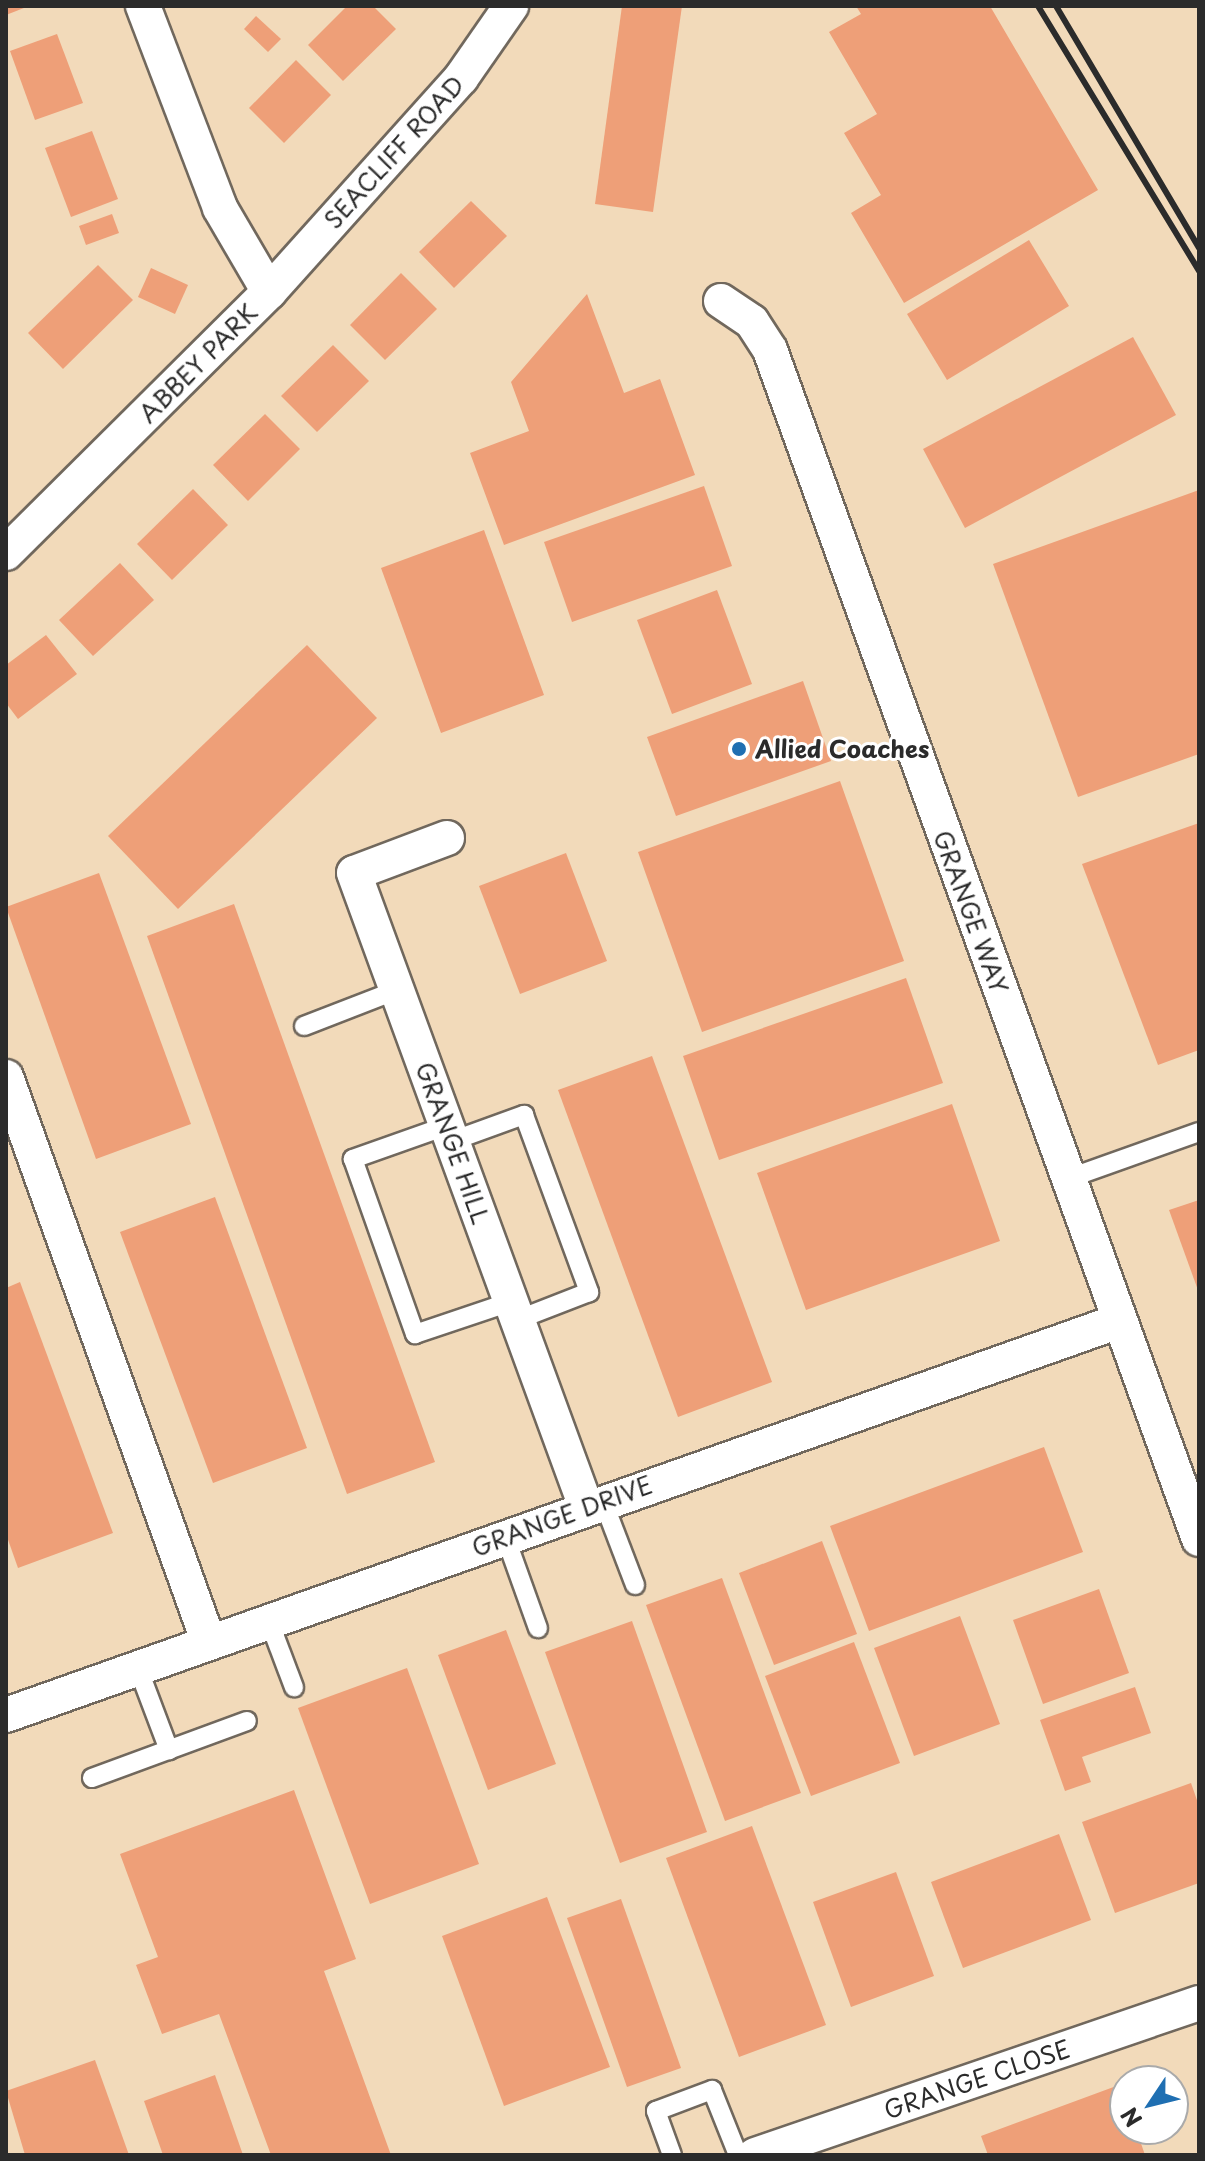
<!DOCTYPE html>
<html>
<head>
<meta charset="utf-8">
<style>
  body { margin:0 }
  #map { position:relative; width:1205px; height:2161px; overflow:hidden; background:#f2daba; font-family:"Playpen Sans",sans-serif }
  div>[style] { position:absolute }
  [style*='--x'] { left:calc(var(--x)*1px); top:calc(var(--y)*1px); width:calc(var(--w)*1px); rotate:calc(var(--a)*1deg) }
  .building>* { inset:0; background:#ee9f78 }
  .roads { filter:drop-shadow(2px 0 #71685d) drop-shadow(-2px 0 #71685d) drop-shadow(0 2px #71685d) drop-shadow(0 -2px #71685d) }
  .lane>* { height:18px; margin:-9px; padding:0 9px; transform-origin:9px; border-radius:9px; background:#fff }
  .street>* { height:34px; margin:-17px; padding:0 17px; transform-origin:17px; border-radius:17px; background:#fff }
  .rail>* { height:6px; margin:-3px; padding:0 3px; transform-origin:3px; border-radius:3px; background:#2b2b2b }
  .dots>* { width:22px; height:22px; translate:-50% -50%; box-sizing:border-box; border:4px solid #fff; border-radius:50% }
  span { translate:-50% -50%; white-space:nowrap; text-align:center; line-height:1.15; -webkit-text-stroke:6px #fff; paint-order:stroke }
  .street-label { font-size:24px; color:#2b2b2b }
  .poi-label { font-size:24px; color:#2b2b2b; font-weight:700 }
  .left { translate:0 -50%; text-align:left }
  .frame { position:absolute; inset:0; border:8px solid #2b2b2b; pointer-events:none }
  .north { position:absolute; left:1109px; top:2065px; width:80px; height:80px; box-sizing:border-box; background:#fff; border:2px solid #aaa; border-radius:50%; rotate:235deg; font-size:22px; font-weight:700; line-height:32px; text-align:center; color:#2b2b2b }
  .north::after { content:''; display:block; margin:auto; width:28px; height:36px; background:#1f6fb2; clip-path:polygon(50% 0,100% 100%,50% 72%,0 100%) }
</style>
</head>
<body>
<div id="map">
  <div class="building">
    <i style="clip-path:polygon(6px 6px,29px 6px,6px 15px)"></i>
    <i style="clip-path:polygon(347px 6px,373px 6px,396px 29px,343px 81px,308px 45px)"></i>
    <i style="clip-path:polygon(622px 6px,682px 6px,653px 212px,595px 204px)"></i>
    <i style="clip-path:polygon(856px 6px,990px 6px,1098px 190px,904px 303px,851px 213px,881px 195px,844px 133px,877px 114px,829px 32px,861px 14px)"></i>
    <i style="clip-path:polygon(256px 16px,281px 39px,268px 52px,244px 29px)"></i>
    <i style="clip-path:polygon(57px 34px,83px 103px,35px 120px,10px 51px)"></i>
    <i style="clip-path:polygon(296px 60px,331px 95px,284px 143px,249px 108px)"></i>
    <i style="clip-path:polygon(92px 131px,118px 199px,71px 217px,45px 148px)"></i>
    <i style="clip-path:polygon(471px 201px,507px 236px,454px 288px,419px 252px)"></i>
    <i style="clip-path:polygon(112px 214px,119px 233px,86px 245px,79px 226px)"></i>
    <i style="clip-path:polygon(1029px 240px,1069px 306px,947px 380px,907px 314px)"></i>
    <i style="clip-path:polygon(98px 265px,133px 300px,63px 369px,28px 333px)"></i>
    <i style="clip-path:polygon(151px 268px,188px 285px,175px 314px,138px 297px)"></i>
    <i style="clip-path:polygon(401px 273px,437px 309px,385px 360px,350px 325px)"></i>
    <i style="clip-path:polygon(587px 294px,624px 393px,660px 379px,695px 475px,504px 545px,470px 453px,529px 431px,511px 382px)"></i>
    <i style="clip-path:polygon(1133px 337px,1176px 415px,965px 528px,923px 449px)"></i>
    <i style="clip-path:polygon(333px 345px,369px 381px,317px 432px,281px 396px)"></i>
    <i style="clip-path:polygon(265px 414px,300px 449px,248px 501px,213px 465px)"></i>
    <i style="clip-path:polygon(704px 486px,732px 566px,572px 622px,544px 542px)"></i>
    <i style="clip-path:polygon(193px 489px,228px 525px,172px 580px,137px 544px)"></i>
    <i style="clip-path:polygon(1199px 490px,1199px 754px,1078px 797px,993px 564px)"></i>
    <i style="clip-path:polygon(484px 530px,544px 695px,441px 733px,381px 568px)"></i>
    <i style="clip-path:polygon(120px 563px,154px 600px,93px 656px,59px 620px)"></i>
    <i style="clip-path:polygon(717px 590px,752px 684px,672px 714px,637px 620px)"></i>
    <i style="clip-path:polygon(46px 635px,77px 674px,18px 719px,6px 703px,6px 665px)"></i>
    <i style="clip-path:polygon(307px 645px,377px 718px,178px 909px,108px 836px)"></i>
    <i style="clip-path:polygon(803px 681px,831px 761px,676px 816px,647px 737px)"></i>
    <i style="clip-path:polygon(840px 781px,904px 961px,702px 1032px,638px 852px)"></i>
    <i style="clip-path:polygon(1199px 823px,1199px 1050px,1158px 1065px,1082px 864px)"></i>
    <i style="clip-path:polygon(566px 853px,607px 961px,520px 994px,479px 886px)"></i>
    <i style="clip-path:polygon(99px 873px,191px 1124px,96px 1159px,6px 907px)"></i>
    <i style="clip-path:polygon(234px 904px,435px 1462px,347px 1494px,147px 936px)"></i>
    <i style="clip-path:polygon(906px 978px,943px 1083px,719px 1160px,683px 1056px)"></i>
    <i style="clip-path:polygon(652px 1056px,772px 1382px,678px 1417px,558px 1090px)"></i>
    <i style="clip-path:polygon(952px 1104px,1000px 1241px,806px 1310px,757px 1173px)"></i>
    <i style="clip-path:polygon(215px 1197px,307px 1448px,213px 1483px,120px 1232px)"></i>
    <i style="clip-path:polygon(1199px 1200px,1199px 1293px,1169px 1210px)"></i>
    <i style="clip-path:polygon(20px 1282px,113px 1533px,18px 1568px,6px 1534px,6px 1288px)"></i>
    <i style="clip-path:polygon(1044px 1447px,1083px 1552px,869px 1631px,830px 1526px)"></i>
    <i style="clip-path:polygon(822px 1541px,857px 1634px,774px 1665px,739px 1573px)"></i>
    <i style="clip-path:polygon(722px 1578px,801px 1793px,725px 1821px,646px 1605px)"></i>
    <i style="clip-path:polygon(1099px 1589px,1129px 1673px,1043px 1704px,1013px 1620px)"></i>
    <i style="clip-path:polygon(960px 1616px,1000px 1724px,914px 1756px,874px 1648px)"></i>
    <i style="clip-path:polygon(632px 1621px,707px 1832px,620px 1863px,545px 1652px)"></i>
    <i style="clip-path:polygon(506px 1630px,556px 1764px,488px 1790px,438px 1655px)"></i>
    <i style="clip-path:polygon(854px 1642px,900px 1763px,811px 1796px,765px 1676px)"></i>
    <i style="clip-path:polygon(407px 1668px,479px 1864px,370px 1904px,298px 1708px)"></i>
    <i style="clip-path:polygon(1135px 1687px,1151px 1733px,1082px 1757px,1091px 1782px,1065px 1791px,1040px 1720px)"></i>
    <i style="clip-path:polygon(1191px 1783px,1199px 1806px,1199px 1883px,1115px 1913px,1082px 1822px)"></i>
    <i style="clip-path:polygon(294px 1790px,356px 1959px,324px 1971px,391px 2155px,271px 2155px,219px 2014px,162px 2034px,136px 1965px,158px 1957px,120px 1854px)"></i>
    <i style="clip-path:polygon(752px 1826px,826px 2025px,739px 2057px,666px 1858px)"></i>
    <i style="clip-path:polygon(1059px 1834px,1091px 1920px,963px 1968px,931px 1882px)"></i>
    <i style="clip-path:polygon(896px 1872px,934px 1976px,851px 2007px,813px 1902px)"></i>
    <i style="clip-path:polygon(547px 1897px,610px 2067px,504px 2106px,442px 1936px)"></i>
    <i style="clip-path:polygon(621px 1899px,681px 2068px,627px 2087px,567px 1918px)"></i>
    <i style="clip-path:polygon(95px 2060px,129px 2155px,25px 2155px,6px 2091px)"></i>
    <i style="clip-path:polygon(215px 2075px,243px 2155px,163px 2155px,144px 2101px)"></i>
    <i style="clip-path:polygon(1119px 2085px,1125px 2101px,1125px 2129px,1136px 2129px,1145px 2155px,988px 2155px,981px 2136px)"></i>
  </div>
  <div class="roads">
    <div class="lane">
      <i style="--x:304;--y:1026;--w:100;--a:-21.2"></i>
      <i style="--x:446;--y:1126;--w:99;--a:160.5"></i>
      <i style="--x:353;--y:1159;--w:186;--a:70.5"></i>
      <i style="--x:415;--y:1334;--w:100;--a:-18.6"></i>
      <i style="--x:452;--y:1141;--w:77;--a:-19.9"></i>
      <i style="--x:524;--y:1115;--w:189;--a:69.8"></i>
      <i style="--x:589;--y:1292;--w:77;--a:158.7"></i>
      <i style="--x:1067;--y:1179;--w:140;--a:-19.6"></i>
      <i style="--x:603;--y:1501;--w:90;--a:69.1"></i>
      <i style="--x:505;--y:1536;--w:98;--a:70.3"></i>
      <i style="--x:269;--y:1621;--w:71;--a:69.3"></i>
      <i style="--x:138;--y:1668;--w:88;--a:69.3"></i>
      <i style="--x:92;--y:1778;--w:165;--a:-20.2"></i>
      <i style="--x:672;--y:2155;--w:47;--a:-110"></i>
      <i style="--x:656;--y:2111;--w:60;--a:-20.6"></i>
      <i style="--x:712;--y:2090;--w:70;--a:68.2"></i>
    </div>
    <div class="street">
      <i style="--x:143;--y:6;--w:216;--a:69.1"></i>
      <i style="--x:220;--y:208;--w:97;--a:59.7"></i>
      <i style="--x:721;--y:301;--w:37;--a:34"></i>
      <i style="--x:752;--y:322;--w:33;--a:57"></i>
      <i style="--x:770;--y:350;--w:1264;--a:70.16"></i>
      <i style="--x:6;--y:553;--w:371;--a:-44.8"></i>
      <i style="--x:269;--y:292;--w:288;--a:-48.1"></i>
      <i style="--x:461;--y:78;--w:88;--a:-55.2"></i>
      <i style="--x:447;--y:838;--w:99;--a:159.4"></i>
      <i style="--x:354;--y:873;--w:675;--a:69.9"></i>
      <i style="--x:6;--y:1077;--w:601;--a:70.27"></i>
      <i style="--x:6;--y:1715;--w:1181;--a:-19.49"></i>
      <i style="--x:755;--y:2155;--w:469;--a:-18.9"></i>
    </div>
  </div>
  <div class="rail">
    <i style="--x:1038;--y:6;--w:310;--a:58.7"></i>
    <i style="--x:1056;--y:6;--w:281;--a:59.4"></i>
  </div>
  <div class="dots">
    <i style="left:739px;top:749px;background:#1f6fb2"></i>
  </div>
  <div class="street-label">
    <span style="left:394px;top:152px;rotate:-48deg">SEACLIFF ROAD</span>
    <span style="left:198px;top:363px;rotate:-45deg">ABBEY PARK</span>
    <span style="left:971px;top:912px;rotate:70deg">GRANGE WAY</span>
    <span style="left:453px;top:1143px;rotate:70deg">GRANGE HILL</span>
    <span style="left:562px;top:1516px;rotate:-20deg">GRANGE DRIVE</span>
    <span style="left:977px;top:2079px;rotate:-19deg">GRANGE CLOSE</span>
  </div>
  <div class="poi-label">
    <span class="left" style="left:755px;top:749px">Allied Coaches</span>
  </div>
  <div class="frame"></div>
  <div class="north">N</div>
</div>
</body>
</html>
